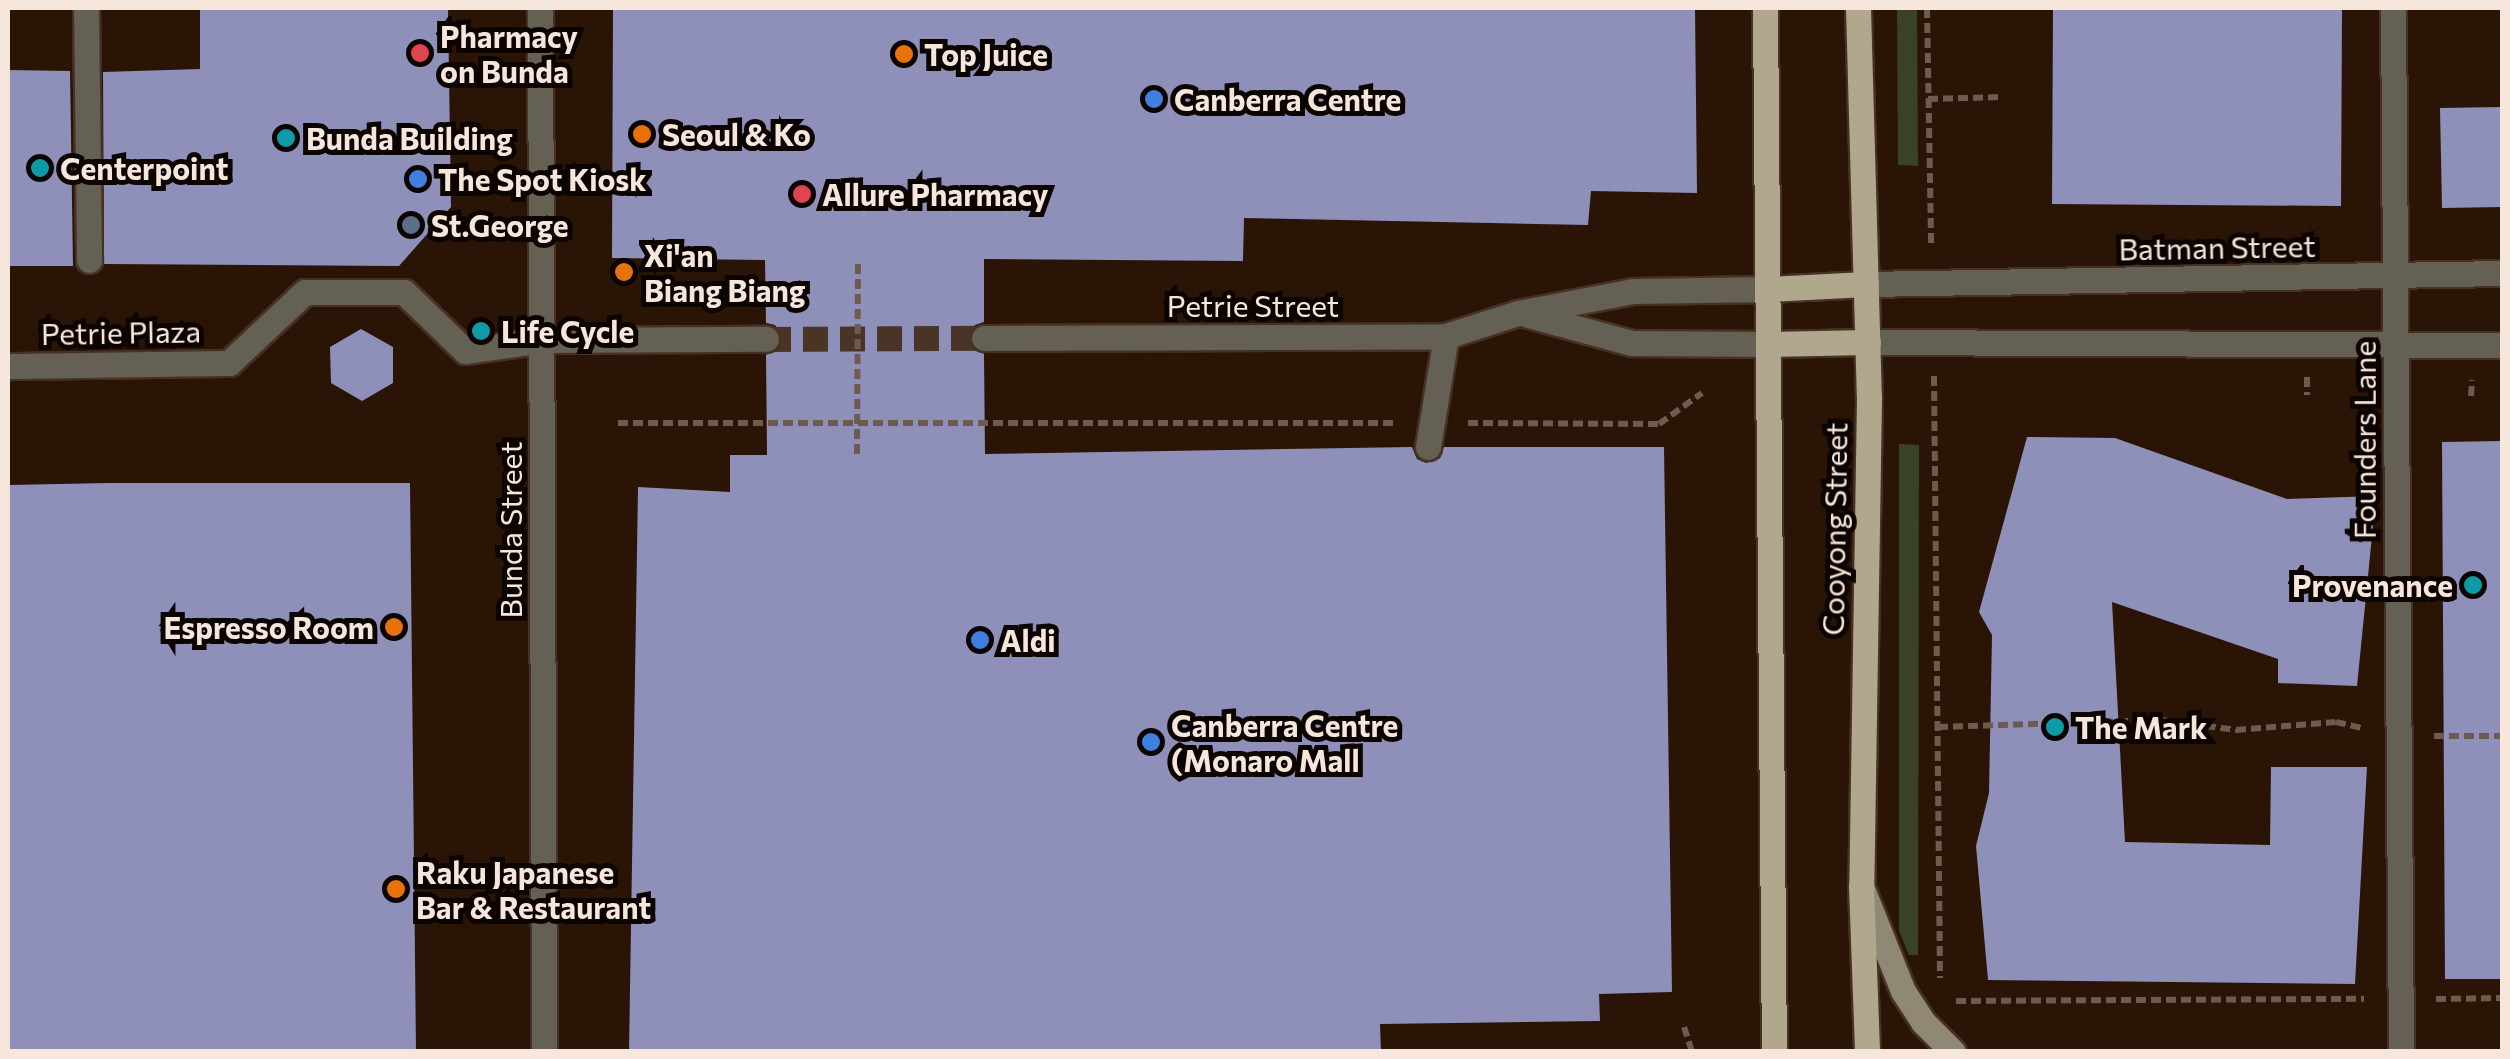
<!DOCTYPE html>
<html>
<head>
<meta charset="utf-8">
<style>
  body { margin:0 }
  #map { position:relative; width:2510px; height:1059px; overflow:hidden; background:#2a1406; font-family:Commissioner,sans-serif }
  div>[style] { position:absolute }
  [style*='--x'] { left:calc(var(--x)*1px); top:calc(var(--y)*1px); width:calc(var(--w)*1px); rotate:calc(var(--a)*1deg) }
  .green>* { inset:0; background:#3a4226 }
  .building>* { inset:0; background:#8f90b9 }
  .minor-tunnel>* { height:25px; margin-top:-12.5px; transform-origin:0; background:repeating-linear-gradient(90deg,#493426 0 25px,transparent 0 37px) }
  .path>* { height:6px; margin-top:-3px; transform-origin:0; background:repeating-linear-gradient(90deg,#6e5a4e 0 10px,transparent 0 15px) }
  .roads { filter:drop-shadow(2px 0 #473124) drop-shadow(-2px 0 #473124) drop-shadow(0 2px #473124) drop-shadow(0 -2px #473124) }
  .service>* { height:25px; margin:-12.5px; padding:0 12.5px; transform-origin:12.5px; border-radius:12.5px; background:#646054 }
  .pedestrian>* { height:25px; margin:-12.5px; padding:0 12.5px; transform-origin:12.5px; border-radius:12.5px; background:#646054 }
  .minor>* { height:25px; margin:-12.5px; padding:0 12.5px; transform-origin:12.5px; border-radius:12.5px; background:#646054 }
  .secondary>* { height:25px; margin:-12.5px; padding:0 12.5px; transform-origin:12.5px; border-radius:12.5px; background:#8f8874 }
  .primary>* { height:25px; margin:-12.5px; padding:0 12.5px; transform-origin:12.5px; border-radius:12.5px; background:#b0a78d }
  .dots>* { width:28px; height:28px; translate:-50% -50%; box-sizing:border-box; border:5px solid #0c0401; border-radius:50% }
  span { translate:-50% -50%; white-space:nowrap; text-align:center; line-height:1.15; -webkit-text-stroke:10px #0c0401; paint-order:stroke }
  .poi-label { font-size:30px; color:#f6e6dc; font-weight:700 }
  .left { translate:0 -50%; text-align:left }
  .right { translate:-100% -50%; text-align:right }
  .street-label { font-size:30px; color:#f6e6dc }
  .frame { position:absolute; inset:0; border:10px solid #f6e6dc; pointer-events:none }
</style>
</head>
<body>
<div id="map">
  <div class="green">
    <i style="clip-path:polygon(1897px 8px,1917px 8px,1918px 166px,1898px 165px)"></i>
    <i style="clip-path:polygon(1899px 444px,1919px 445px,1918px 955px,1909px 955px,1899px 931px)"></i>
  </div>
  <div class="building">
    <i style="clip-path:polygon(200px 8px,448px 8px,451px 207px,399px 266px,104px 264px,103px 72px,200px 69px)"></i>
    <i style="clip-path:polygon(613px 8px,1695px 8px,1697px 193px,1591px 191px,1588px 225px,1244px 218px,1243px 261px,984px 259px,984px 322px,975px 325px,968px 337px,971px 347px,984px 354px,985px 454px,1412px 447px,1417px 459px,1426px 463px,1440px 458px,1444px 447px,1664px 447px,1672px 992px,1599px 994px,1600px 1021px,1380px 1024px,1381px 1052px,629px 1052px,638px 487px,730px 492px,730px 455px,767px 455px,766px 355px,780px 348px,782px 338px,775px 325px,766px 323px,765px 260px,612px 258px)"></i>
    <i style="clip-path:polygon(2053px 8px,2342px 8px,2341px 206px,2052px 204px)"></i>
    <i style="clip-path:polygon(8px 70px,70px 71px,73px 266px,8px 266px)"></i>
    <i style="clip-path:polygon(2502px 107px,2502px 207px,2442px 208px,2440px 108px)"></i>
    <i style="clip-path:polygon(361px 329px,393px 347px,393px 383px,362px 401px,331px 383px,330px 347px)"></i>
    <i style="clip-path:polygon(2027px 437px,2115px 438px,2287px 499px,2376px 496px,2357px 686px,2278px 683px,2278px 659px,2112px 602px,2125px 842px,2270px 845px,2271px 767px,2367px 767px,2355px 984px,1988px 980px,1976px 846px,1989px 793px,1992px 635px,1979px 612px)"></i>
    <i style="clip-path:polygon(2502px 441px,2502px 979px,2445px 979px,2442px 442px)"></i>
    <i style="clip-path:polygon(109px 483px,410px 483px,416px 1052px,8px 1052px,8px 485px)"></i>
  </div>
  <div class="minor-tunnel">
    <i style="--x:766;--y:339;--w:218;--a:-0.3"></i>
  </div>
  <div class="path">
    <i style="--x:1927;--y:8;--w:240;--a:89"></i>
    <i style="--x:1928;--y:99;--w:74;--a:-1.5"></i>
    <i style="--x:1934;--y:376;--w:602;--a:89.43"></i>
    <i style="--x:2307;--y:377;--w:18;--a:90"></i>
    <i style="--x:2471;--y:396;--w:16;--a:-86"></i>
    <i style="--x:618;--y:423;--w:778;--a:0"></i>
    <i style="--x:1468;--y:423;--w:191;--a:0.3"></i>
    <i style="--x:1659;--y:424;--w:53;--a:-35.8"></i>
    <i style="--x:857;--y:454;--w:195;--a:-89.7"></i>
    <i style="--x:1938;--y:727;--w:223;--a:-1.8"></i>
    <i style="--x:2161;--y:720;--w:76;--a:7.6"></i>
    <i style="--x:2236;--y:730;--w:100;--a:-4.6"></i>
    <i style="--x:2336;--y:722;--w:27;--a:13"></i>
    <i style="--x:2434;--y:736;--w:68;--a:0"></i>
    <i style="--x:2436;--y:999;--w:66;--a:-0.9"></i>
    <i style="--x:1956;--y:1001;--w:408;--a:-0.3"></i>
    <i style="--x:1684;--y:1027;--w:26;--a:72"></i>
  </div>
  <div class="roads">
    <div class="service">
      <i style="--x:86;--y:8;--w:252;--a:89.3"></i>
      <i style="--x:1428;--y:447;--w:112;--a:-80.8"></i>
    </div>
    <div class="pedestrian">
      <i style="--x:8;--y:366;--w:221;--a:-0.8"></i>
      <i style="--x:229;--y:363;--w:104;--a:-43.1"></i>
      <i style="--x:305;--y:292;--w:99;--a:0"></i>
      <i style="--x:404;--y:292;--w:85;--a:44"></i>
      <i style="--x:465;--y:351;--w:78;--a:-8.1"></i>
    </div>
    <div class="minor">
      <i style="--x:540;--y:8;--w:1044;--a:89.78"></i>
      <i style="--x:2393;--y:8;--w:1044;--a:89.56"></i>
      <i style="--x:1866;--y:284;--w:636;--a:-0.99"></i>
      <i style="--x:1528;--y:315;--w:108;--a:15.1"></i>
      <i style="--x:1632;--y:343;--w:136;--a:0.4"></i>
      <i style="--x:984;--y:338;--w:462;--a:-0.2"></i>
      <i style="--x:1446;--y:336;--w:76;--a:-17.7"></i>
      <i style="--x:1518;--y:313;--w:117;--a:-10.8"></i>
      <i style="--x:1633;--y:291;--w:135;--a:-0.8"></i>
      <i style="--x:542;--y:340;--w:224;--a:-0.3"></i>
      <i style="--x:1868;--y:342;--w:634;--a:0.27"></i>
    </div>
    <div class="secondary">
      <i style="--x:1863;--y:891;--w:108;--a:68.2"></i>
      <i style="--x:1903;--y:991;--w:37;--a:57"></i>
      <i style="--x:1923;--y:1022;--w:42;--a:45"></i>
    </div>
    <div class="primary">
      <i style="--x:1765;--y:8;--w:1044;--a:89.51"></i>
      <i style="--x:1858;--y:8;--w:389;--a:88.4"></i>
      <i style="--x:1869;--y:397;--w:489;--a:90.9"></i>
      <i style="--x:1861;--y:886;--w:166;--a:87.9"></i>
      <i style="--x:1768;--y:289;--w:98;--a:-2.9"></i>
      <i style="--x:1768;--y:344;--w:100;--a:-1.1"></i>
    </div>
  </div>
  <div class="dots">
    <i style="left:420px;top:53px;background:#e0444e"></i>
    <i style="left:904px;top:54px;background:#e8710a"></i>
    <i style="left:1154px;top:99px;background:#3f7fe0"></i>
    <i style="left:642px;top:134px;background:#e8710a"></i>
    <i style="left:286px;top:138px;background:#0f9aa8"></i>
    <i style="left:40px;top:168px;background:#0f9aa8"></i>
    <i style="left:418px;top:179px;background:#3f7fe0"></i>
    <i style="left:802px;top:194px;background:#e0444e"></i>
    <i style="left:411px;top:225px;background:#5c6f8a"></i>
    <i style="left:624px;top:272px;background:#e8710a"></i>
    <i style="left:481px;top:331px;background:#0f9aa8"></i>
    <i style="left:2473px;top:585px;background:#0f9aa8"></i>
    <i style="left:394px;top:627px;background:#e8710a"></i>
    <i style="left:980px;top:640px;background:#3f7fe0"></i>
    <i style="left:2055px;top:727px;background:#0f9aa8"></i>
    <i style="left:1151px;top:742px;background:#3f7fe0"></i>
    <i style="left:396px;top:889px;background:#e8710a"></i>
  </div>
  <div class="poi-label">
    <span class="left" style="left:440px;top:53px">Pharmacy<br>on Bunda</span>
    <span class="left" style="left:924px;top:54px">Top Juice</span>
    <span class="left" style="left:1174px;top:99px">Canberra Centre</span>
    <span class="left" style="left:662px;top:134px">Seoul &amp; Ko</span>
    <span class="left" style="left:306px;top:138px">Bunda Building</span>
    <span class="left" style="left:60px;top:168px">Centerpoint</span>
    <span class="left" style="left:438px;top:179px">The Spot Kiosk</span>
    <span class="left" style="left:822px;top:194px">Allure Pharmacy</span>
    <span class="left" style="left:431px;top:225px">St.George</span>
    <span class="left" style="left:644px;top:272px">Xi'an<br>Biang Biang</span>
    <span class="left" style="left:501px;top:331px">Life Cycle</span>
    <span class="right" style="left:2453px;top:585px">Provenance</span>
    <span class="right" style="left:374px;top:627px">Espresso Room</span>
    <span class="left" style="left:1000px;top:640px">Aldi</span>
    <span class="left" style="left:1171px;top:742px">Canberra Centre<br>(Monaro Mall</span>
    <span class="left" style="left:2075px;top:727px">The Mark</span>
    <span class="left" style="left:416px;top:889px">Raku Japanese<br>Bar &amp; Restaurant</span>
  </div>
  <div class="street-label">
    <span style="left:2217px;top:247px;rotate:-1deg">Batman Street</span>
    <span style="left:1253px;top:305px">Petrie Street</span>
    <span style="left:121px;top:332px;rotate:-1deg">Petrie Plaza</span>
    <span style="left:2364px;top:440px;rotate:-90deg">Founders Lane</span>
    <span style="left:1834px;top:529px;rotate:-89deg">Cooyong Street</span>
    <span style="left:510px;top:530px;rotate:-90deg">Bunda Street</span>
  </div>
  <div class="frame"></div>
</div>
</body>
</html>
